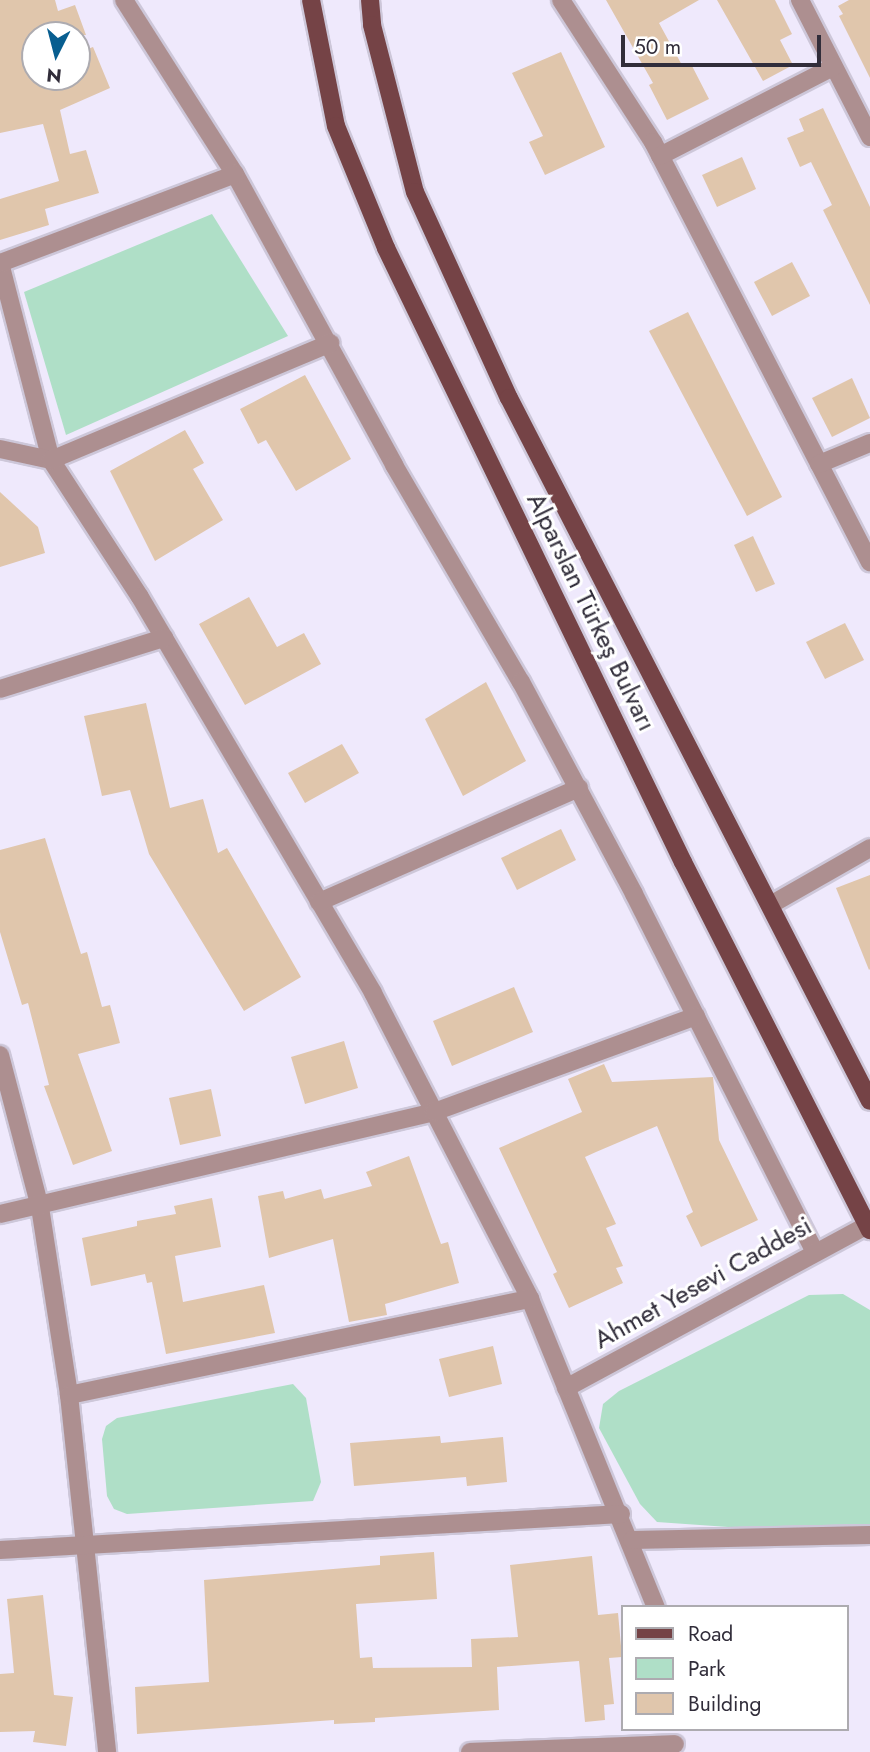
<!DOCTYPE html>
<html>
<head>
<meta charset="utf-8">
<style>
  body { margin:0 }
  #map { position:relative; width:870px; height:1752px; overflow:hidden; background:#efe9fc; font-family:Jost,sans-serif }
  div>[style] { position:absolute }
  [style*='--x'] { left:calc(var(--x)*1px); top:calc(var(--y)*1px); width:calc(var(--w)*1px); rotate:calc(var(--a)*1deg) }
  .green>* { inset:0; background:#afdfc7 }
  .building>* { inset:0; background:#e0c6ac }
  .roads { filter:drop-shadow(2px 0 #cdc7d9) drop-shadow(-2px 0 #cdc7d9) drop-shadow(0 2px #cdc7d9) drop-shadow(0 -2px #cdc7d9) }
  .minor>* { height:18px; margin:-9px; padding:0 9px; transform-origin:9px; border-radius:9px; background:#ad8f90 }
  .major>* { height:18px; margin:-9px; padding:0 9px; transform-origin:9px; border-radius:9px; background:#754346 }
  span { translate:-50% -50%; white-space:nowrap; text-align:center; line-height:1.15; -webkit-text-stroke:6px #fff; paint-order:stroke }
  .street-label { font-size:26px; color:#312d3a }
  .legend { position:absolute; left:621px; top:1605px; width:228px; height:126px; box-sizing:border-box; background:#fff; border:2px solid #adabb0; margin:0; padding:9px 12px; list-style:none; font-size:21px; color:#312d3a }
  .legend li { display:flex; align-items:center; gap:14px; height:35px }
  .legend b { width:35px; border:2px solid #adabb0 }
  .north { position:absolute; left:21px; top:21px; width:70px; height:70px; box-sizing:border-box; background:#fff; border:2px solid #adabb0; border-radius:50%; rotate:186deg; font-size:19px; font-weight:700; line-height:28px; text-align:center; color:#312d3a }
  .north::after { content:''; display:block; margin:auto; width:24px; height:32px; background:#085e90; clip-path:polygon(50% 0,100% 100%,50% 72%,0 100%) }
  .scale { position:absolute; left:621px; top:35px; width:200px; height:32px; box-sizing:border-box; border:4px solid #312d3a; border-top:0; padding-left:9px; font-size:21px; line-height:24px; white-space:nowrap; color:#312d3a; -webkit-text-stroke:5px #fff; paint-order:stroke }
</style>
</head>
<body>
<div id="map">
  <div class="green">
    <i style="clip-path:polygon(212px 214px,288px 336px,66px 435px,24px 292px)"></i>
    <i style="clip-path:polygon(843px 1294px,870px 1310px,870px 1537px,657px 1522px,640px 1504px,599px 1428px,603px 1404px,619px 1391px,809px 1295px)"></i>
    <i style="clip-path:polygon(293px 1384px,306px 1398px,321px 1482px,313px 1501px,127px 1514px,114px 1509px,107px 1496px,102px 1439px,106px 1426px,117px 1418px)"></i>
  </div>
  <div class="building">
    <i style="clip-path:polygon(0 0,55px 0,58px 11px,75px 5px,86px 35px,35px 35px,35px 77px,77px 77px,77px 53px,93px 47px,110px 88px,60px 110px,70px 154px,86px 150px,99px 193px,45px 209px,49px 225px,0 240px,0 199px,59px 181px,43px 124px,0 133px)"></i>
    <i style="clip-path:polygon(606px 0,699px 0,659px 23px,683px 67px,691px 64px,709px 99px,667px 120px,649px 85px,653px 83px)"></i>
    <i style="clip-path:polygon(717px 0,775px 0,792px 34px,780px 40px,793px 65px,763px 81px)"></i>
    <i style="clip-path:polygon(849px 0,870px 0,870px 78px,839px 16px,843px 14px,838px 6px)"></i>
    <i style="clip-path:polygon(561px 52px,605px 147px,545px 175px,529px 142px,543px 136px,512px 73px)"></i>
    <i style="clip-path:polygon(823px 108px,870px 207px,870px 305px,823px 210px,832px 205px,811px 162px,800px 167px,787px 138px,804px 131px,799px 119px)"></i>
    <i style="clip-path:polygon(742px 157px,756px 189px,717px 207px,702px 175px)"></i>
    <i style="clip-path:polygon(792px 262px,810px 296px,772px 316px,754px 282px)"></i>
    <i style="clip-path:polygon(688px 312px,782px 497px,747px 516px,649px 331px)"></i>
    <i style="clip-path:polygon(305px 375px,351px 459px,296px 491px,266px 440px,258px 444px,240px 409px)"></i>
    <i style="clip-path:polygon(852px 378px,870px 418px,832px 437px,812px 398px)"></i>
    <i style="clip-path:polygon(185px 430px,204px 463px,193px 469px,223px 520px,155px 561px,110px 471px)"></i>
    <i style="clip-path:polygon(0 492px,38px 527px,45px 553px,0 567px)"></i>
    <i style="clip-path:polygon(753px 536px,775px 584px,756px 592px,734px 545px)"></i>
    <i style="clip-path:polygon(249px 597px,277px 647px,304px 633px,321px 664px,245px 705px,199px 624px)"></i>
    <i style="clip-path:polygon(845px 623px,864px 660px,825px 679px,806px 642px)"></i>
    <i style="clip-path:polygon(486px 682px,526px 761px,463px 796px,425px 719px)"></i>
    <i style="clip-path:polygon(146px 703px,170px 808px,203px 799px,218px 853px,227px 848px,301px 977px,244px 1011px,149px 854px,130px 790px,102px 796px,84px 716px)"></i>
    <i style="clip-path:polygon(342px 744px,359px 773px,305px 803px,288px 773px)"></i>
    <i style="clip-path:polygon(561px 829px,576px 860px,517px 890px,501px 858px)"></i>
    <i style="clip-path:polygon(45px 838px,81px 954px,87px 952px,102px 1007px,110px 1005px,120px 1043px,78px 1054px,112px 1151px,73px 1165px,44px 1086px,49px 1085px,28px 1003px,22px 1005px,0 932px,0 850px)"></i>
    <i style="clip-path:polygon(870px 875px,870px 969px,869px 970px,836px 888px)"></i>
    <i style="clip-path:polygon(514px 987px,533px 1032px,452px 1066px,433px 1021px)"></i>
    <i style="clip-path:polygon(344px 1041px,358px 1088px,305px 1104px,291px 1057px)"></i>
    <i style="clip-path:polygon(604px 1064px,612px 1082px,713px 1077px,719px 1140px,758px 1220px,701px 1247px,686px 1216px,693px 1212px,657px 1126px,596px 1152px,585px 1157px,616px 1224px,606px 1228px,623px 1266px,616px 1268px,623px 1283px,569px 1308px,553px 1274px,557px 1272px,499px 1148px,582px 1112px,568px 1079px)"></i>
    <i style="clip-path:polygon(211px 1089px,221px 1136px,180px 1145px,169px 1098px)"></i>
    <i style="clip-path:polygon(409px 1156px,441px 1244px,448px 1242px,459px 1283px,385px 1304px,387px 1315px,349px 1322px,333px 1239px,269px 1258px,258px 1196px,283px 1191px,285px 1199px,321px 1189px,324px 1199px,372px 1186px,366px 1172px)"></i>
    <i style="clip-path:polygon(212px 1198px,221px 1247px,175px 1256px,183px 1302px,264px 1285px,275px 1333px,166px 1354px,152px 1282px,147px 1283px,145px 1274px,91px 1286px,82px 1238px,137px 1226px,137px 1221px,176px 1214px,174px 1206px)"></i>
    <i style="clip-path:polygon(493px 1346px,502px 1384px,449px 1397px,439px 1359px)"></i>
    <i style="clip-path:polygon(440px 1436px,441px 1443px,503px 1437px,507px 1482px,467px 1486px,466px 1477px,354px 1486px,350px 1443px)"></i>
    <i style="clip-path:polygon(434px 1552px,437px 1599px,356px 1604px,360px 1658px,372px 1657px,373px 1668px,472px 1667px,471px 1639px,518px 1637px,510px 1565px,592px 1556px,598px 1615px,618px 1613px,622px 1657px,609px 1658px,614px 1704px,604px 1705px,605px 1720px,585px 1722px,579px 1661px,497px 1667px,499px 1710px,375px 1718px,375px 1722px,334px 1724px,334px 1720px,137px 1734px,135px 1687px,209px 1682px,204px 1580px,380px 1565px,380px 1556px)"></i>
    <i style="clip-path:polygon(43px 1595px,54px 1695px,73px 1697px,66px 1746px,33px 1742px,35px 1731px,0 1732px,0 1674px,14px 1673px,7px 1599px)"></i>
  </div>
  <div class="roads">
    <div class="minor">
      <i style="--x:124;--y:0;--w:206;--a:57.5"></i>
      <i style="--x:235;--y:174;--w:332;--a:61.3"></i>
      <i style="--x:394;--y:465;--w:251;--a:59.7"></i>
      <i style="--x:521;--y:682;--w:240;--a:61.9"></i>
      <i style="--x:634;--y:894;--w:400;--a:63.2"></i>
      <i style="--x:561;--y:0;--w:169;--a:57.1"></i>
      <i style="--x:653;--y:142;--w:473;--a:62.7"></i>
      <i style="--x:800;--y:0;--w:154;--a:62.9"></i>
      <i style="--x:660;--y:156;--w:195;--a:-27.2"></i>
      <i style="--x:0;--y:263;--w:203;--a:75.5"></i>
      <i style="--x:51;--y:460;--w:163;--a:57"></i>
      <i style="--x:140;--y:597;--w:459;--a:59.5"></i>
      <i style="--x:373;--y:993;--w:344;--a:62.8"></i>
      <i style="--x:530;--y:1299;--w:333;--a:67.8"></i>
      <i style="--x:0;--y:263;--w:251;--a:-20.7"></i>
      <i style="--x:0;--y:449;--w:52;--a:12.2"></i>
      <i style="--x:51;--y:460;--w:303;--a:-22.7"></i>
      <i style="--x:819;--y:464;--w:55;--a:-22.4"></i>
      <i style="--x:0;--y:689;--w:172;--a:-17.3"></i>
      <i style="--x:319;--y:902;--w:284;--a:-23.7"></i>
      <i style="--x:772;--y:904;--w:113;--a:-29.7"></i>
      <i style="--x:0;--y:1055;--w:157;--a:75.3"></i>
      <i style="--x:40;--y:1207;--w:190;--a:81.2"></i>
      <i style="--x:69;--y:1395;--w:359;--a:83.9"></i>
      <i style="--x:0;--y:1214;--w:446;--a:-13.2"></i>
      <i style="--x:434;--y:1112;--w:279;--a:-20.1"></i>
      <i style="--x:566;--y:1388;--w:342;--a:-28.4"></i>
      <i style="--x:69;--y:1395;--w:471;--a:-11.8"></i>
      <i style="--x:632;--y:1540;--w:238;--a:-1.2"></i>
      <i style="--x:0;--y:1550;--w:622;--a:-3.32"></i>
      <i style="--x:470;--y:1752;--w:205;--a:-2.2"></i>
    </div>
    <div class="major">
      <i style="--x:311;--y:0;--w:128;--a:78.8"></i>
      <i style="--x:336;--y:126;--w:132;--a:67.7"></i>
      <i style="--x:386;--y:248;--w:682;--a:64.19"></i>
      <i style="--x:683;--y:862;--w:413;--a:63.1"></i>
      <i style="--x:370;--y:0;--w:25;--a:85"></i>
      <i style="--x:372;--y:25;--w:172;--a:75.6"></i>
      <i style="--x:415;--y:192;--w:226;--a:65.5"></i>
      <i style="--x:509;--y:398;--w:790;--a:62.82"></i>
    </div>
  </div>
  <div class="street-label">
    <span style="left:591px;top:612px;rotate:64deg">Alparslan Türkeş Bulvarı</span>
    <span style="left:703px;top:1283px;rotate:-29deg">Ahmet Yesevi Caddesi</span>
  </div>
  <ul class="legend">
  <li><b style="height:9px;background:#754346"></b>Road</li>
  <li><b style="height:19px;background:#afdfc7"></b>Park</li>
  <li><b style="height:19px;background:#e0c6ac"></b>Building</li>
  </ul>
  <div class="north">N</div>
  <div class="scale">50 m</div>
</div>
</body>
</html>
